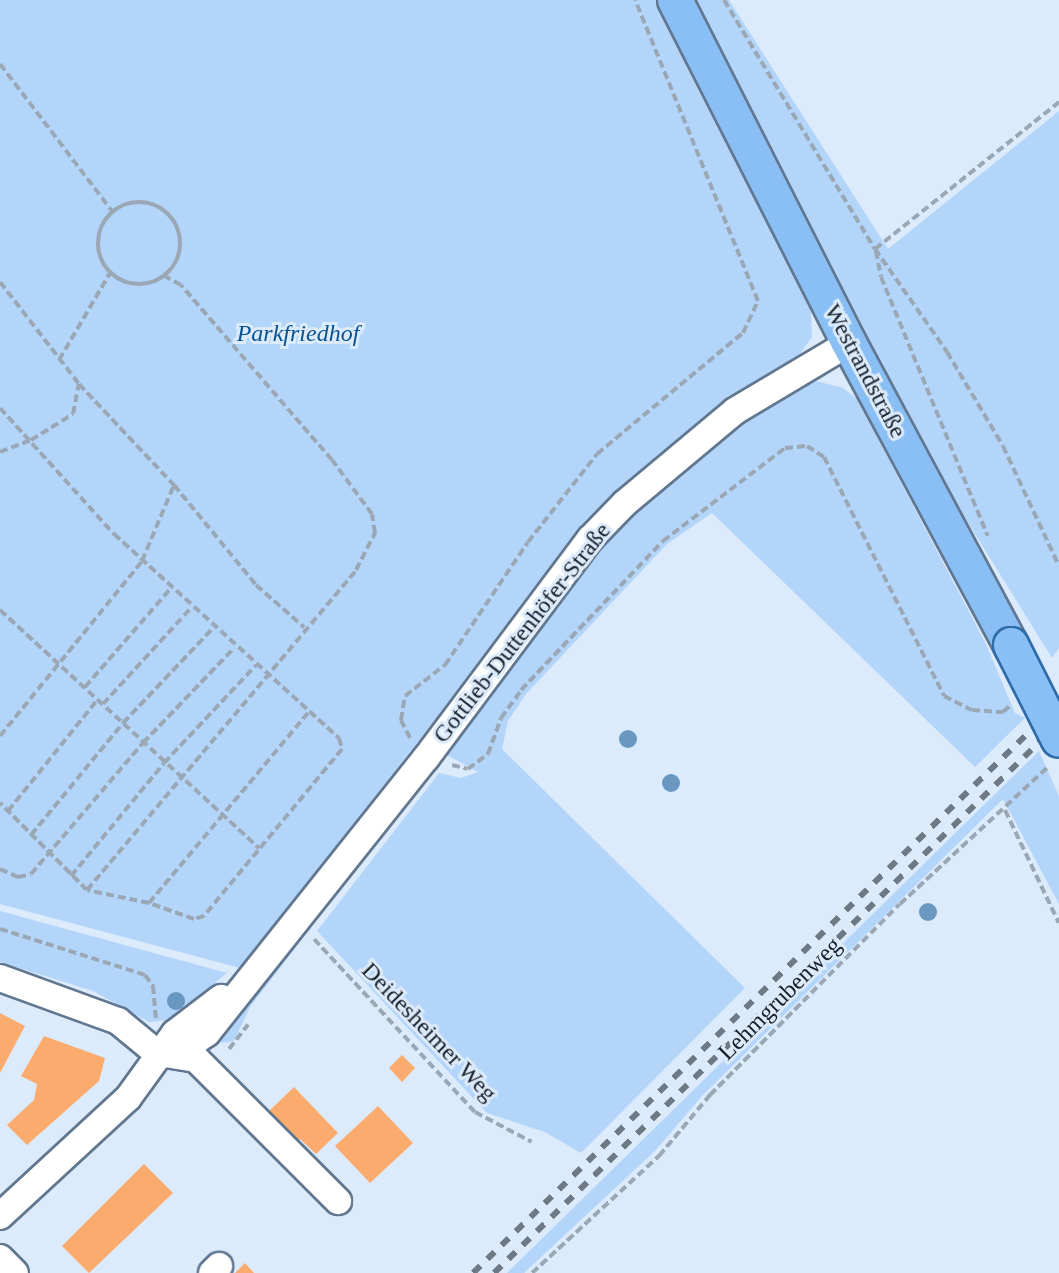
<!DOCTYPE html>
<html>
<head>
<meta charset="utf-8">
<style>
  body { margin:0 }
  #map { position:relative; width:1059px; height:1273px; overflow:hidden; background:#dcebfb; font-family:Georgia,serif }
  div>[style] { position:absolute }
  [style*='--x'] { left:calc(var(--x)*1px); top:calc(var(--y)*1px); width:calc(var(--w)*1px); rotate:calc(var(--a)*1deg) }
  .green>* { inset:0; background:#b4d5fa }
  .building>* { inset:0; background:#fbab6d }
  .path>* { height:4px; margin-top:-2px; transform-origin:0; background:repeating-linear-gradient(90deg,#9aa7b5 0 8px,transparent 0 12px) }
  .path>.ring { margin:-2px; padding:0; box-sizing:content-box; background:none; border:4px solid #9aa7b5; border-radius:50% }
  .roads { filter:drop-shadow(2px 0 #617790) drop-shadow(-2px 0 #617790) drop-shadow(0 2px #617790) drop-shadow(0 -2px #617790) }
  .minor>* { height:26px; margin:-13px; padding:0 13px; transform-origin:13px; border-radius:13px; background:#fff }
  .major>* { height:34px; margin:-17px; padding:0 17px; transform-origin:17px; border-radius:17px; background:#89bff4 }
  .rail>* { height:6px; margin-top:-3px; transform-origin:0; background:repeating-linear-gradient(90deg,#6e7986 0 10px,transparent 0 20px) }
  .bridges { filter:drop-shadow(2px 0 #2e6ba9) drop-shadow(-2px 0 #2e6ba9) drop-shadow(0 2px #2e6ba9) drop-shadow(0 -2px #2e6ba9) }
  .major-bridge>* { height:34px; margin:-17px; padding:0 17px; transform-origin:17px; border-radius:17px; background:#89bff4 }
  .trees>* { width:18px; height:18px; margin:-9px; border-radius:50%; background:#6897c1 }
  span { translate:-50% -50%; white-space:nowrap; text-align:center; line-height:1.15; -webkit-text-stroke:6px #dcebfb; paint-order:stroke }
  .park-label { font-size:24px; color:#095291; font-style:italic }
  .street-label { font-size:24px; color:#17202a }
</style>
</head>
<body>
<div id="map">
  <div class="green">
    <i style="clip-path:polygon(0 0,661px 0,811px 311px,812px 337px,799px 355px,708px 416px,638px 476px,571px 547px,240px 968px,0 904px)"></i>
    <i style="clip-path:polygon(688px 0,729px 0,888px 249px,1059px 111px,1059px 648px,1052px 658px,913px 434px)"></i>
    <i style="clip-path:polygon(816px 381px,843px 388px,857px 399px,985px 642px,1015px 713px,1025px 718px,975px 767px,712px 513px,667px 544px,526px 694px,508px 721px,502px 749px,745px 988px,581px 1153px,545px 1132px,487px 1113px,317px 931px,439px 773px,461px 778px,478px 772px,445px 754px,594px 554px,684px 463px,797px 385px)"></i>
    <i style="clip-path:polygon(1039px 751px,1059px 796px,1059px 904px,1003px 799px,702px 1096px,656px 1150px,524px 1273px,507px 1273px)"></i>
    <i style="clip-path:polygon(428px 774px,250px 1007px,234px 1041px,222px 1043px,215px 1035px)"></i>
    <i style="clip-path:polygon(0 911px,227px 973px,169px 1020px,149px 1022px,93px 991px,0 962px)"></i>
  </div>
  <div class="building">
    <i style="clip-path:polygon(0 1013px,25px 1026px,0 1073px)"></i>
    <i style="clip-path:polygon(44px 1036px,105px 1058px,99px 1081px,27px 1145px,7px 1125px,34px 1100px,37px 1084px,21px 1076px)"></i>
    <i style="clip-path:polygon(402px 1055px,415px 1068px,402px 1082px,389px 1068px)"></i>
    <i style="clip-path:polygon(294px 1087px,338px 1133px,316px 1154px,300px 1139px,294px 1145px,265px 1115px)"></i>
    <i style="clip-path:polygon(378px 1106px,413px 1143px,370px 1183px,335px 1146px)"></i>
    <i style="clip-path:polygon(144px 1164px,173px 1193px,89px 1273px,62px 1246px)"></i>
    <i style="clip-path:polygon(245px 1263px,254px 1273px,235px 1273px)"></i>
  </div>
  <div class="path">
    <i style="--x:724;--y:0;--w:291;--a:58.8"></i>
    <i style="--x:875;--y:249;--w:126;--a:55"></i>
    <i style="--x:947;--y:352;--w:109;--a:59.2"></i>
    <i style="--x:1003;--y:446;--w:132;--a:65"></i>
    <i style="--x:0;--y:64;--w:185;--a:52.7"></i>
    <i class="ring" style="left:98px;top:202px;width:78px;height:78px"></i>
    <i style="--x:875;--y:249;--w:236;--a:-38.6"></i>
    <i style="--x:876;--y:251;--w:26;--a:79"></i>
    <i style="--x:881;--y:277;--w:280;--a:67.6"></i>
    <i style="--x:0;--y:282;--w:129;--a:52.2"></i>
    <i style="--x:79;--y:384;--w:139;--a:46.8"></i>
    <i style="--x:174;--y:485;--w:129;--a:50.6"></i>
    <i style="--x:256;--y:585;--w:64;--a:41.2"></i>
    <i style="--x:59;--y:360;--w:101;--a:-59.6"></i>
    <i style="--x:0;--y:408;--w:170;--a:47.9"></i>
    <i style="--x:114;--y:534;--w:304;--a:42.2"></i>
    <i style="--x:339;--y:738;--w:11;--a:75"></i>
    <i style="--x:342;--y:749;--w:217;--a:129.6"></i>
    <i style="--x:204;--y:916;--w:10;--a:163"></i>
    <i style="--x:194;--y:919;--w:48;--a:-160.4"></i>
    <i style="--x:149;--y:903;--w:63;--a:-168.2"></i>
    <i style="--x:87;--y:890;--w:123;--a:-135"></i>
    <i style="--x:0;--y:452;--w:33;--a:-21"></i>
    <i style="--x:31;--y:440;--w:49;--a:-31.8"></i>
    <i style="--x:73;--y:414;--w:31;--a:-79"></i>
    <i style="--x:0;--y:610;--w:352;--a:42.6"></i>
    <i style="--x:85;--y:687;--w:131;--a:-49"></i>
    <i style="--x:103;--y:704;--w:132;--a:-47.5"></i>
    <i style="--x:0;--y:736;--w:225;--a:-50.9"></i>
    <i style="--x:142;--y:561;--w:82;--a:-67.2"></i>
    <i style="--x:410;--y:738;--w:20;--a:-117"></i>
    <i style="--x:401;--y:720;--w:24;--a:-81"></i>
    <i style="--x:405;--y:696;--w:51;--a:-37.8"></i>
    <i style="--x:445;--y:665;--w:148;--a:-56"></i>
    <i style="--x:528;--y:542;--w:112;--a:-51.9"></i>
    <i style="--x:597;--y:454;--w:190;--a:-39.7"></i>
    <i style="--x:743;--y:333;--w:35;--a:-65"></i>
    <i style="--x:758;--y:301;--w:325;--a:-112.2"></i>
    <i style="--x:452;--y:765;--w:16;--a:14"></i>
    <i style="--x:468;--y:769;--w:25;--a:-37"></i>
    <i style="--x:488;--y:754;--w:38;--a:-70"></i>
    <i style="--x:501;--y:718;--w:34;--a:-54"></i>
    <i style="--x:521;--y:690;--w:206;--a:-46.4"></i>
    <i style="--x:663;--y:541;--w:153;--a:-37.3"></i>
    <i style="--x:785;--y:448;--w:22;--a:-5"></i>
    <i style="--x:807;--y:446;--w:20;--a:33"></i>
    <i style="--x:824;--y:457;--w:267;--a:63.3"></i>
    <i style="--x:944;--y:696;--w:31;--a:27"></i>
    <i style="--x:972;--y:710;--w:31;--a:4"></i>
    <i style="--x:1003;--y:712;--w:9;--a:-41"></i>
    <i style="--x:1005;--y:810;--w:125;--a:64.5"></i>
    <i style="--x:8;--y:811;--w:144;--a:-51.2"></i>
    <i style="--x:31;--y:835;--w:145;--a:-50.6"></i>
    <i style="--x:123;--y:723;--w:131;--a:-46.5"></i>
    <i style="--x:0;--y:869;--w:20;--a:24"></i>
    <i style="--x:18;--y:877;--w:13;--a:-13"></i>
    <i style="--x:31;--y:874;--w:172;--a:-49.5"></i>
    <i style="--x:143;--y:743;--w:132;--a:-46.2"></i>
    <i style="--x:71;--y:876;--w:146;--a:-50.5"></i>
    <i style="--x:164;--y:763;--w:134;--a:-46.8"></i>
    <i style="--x:87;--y:890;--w:418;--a:-49.9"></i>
    <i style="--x:356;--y:570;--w:42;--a:-62.8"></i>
    <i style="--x:375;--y:533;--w:19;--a:-99"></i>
    <i style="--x:372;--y:514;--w:67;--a:-126.5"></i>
    <i style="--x:332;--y:460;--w:231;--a:-130.8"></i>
    <i style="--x:181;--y:285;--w:18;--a:-151"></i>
    <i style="--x:149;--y:903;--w:248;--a:-50.1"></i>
    <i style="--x:0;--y:929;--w:152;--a:17.6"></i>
    <i style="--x:145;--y:975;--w:14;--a:54"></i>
    <i style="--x:153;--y:986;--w:32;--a:85"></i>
    <i style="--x:314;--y:939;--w:236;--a:47.1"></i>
    <i style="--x:475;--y:1112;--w:64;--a:27.8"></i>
    <i style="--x:229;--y:1049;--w:31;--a:-52"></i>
    <i style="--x:532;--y:1273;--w:173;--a:-42.7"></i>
    <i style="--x:659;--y:1156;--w:80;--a:-50.1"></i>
    <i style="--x:710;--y:1095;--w:269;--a:-45.2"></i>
    <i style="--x:900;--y:904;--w:203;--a:-42.8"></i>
  </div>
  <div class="roads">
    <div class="minor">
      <i style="--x:0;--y:978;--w:126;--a:20"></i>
      <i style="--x:118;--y:1021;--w:50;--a:39.4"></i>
      <i style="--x:157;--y:1053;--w:27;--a:-8"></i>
      <i style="--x:184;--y:1049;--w:28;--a:-35"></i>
      <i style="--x:207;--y:1033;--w:352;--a:-51.5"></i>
      <i style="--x:426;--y:758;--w:274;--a:-53.2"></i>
      <i style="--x:590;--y:539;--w:50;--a:-45.8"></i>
      <i style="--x:625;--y:503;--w:143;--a:-39.9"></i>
      <i style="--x:735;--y:411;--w:133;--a:-30.8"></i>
      <i style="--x:165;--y:1054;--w:31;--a:9"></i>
      <i style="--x:196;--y:1059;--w:201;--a:45"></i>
      <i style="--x:0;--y:1216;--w:174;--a:-42.7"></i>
      <i style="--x:128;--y:1098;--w:80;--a:-54.1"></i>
      <i style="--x:175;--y:1033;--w:58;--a:-37.3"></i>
      <i style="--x:0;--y:1258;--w:21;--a:45"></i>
      <i style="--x:212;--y:1273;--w:10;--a:-45"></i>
    </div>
    <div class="major">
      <i style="--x:675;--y:0;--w:385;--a:63.1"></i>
      <i style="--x:849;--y:343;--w:343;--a:61.8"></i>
    </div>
  </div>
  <div class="rail">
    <i style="--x:473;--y:1273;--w:817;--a:-44.21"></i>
    <i style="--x:494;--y:1273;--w:788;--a:-44.23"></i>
  </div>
  <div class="bridges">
    <div class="major-bridge">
      <i style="--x:1011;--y:645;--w:106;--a:63.2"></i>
    </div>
  </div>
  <div class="trees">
    <i style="left:628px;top:739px"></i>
    <i style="left:671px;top:783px"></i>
    <i style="left:928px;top:912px"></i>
    <i style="left:176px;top:1001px"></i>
  </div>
  <div class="park-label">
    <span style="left:298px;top:334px">Parkfriedhof</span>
  </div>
  <div class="street-label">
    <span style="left:865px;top:371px;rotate:62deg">Westrandstraße</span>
    <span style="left:522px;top:633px;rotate:-52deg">Gottlieb-Duttenhöfer-Straße</span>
    <span style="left:780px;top:999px;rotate:-45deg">Lehmgrubenweg</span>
    <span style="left:429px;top:1032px;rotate:46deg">Deidesheimer Weg</span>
  </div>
</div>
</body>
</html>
